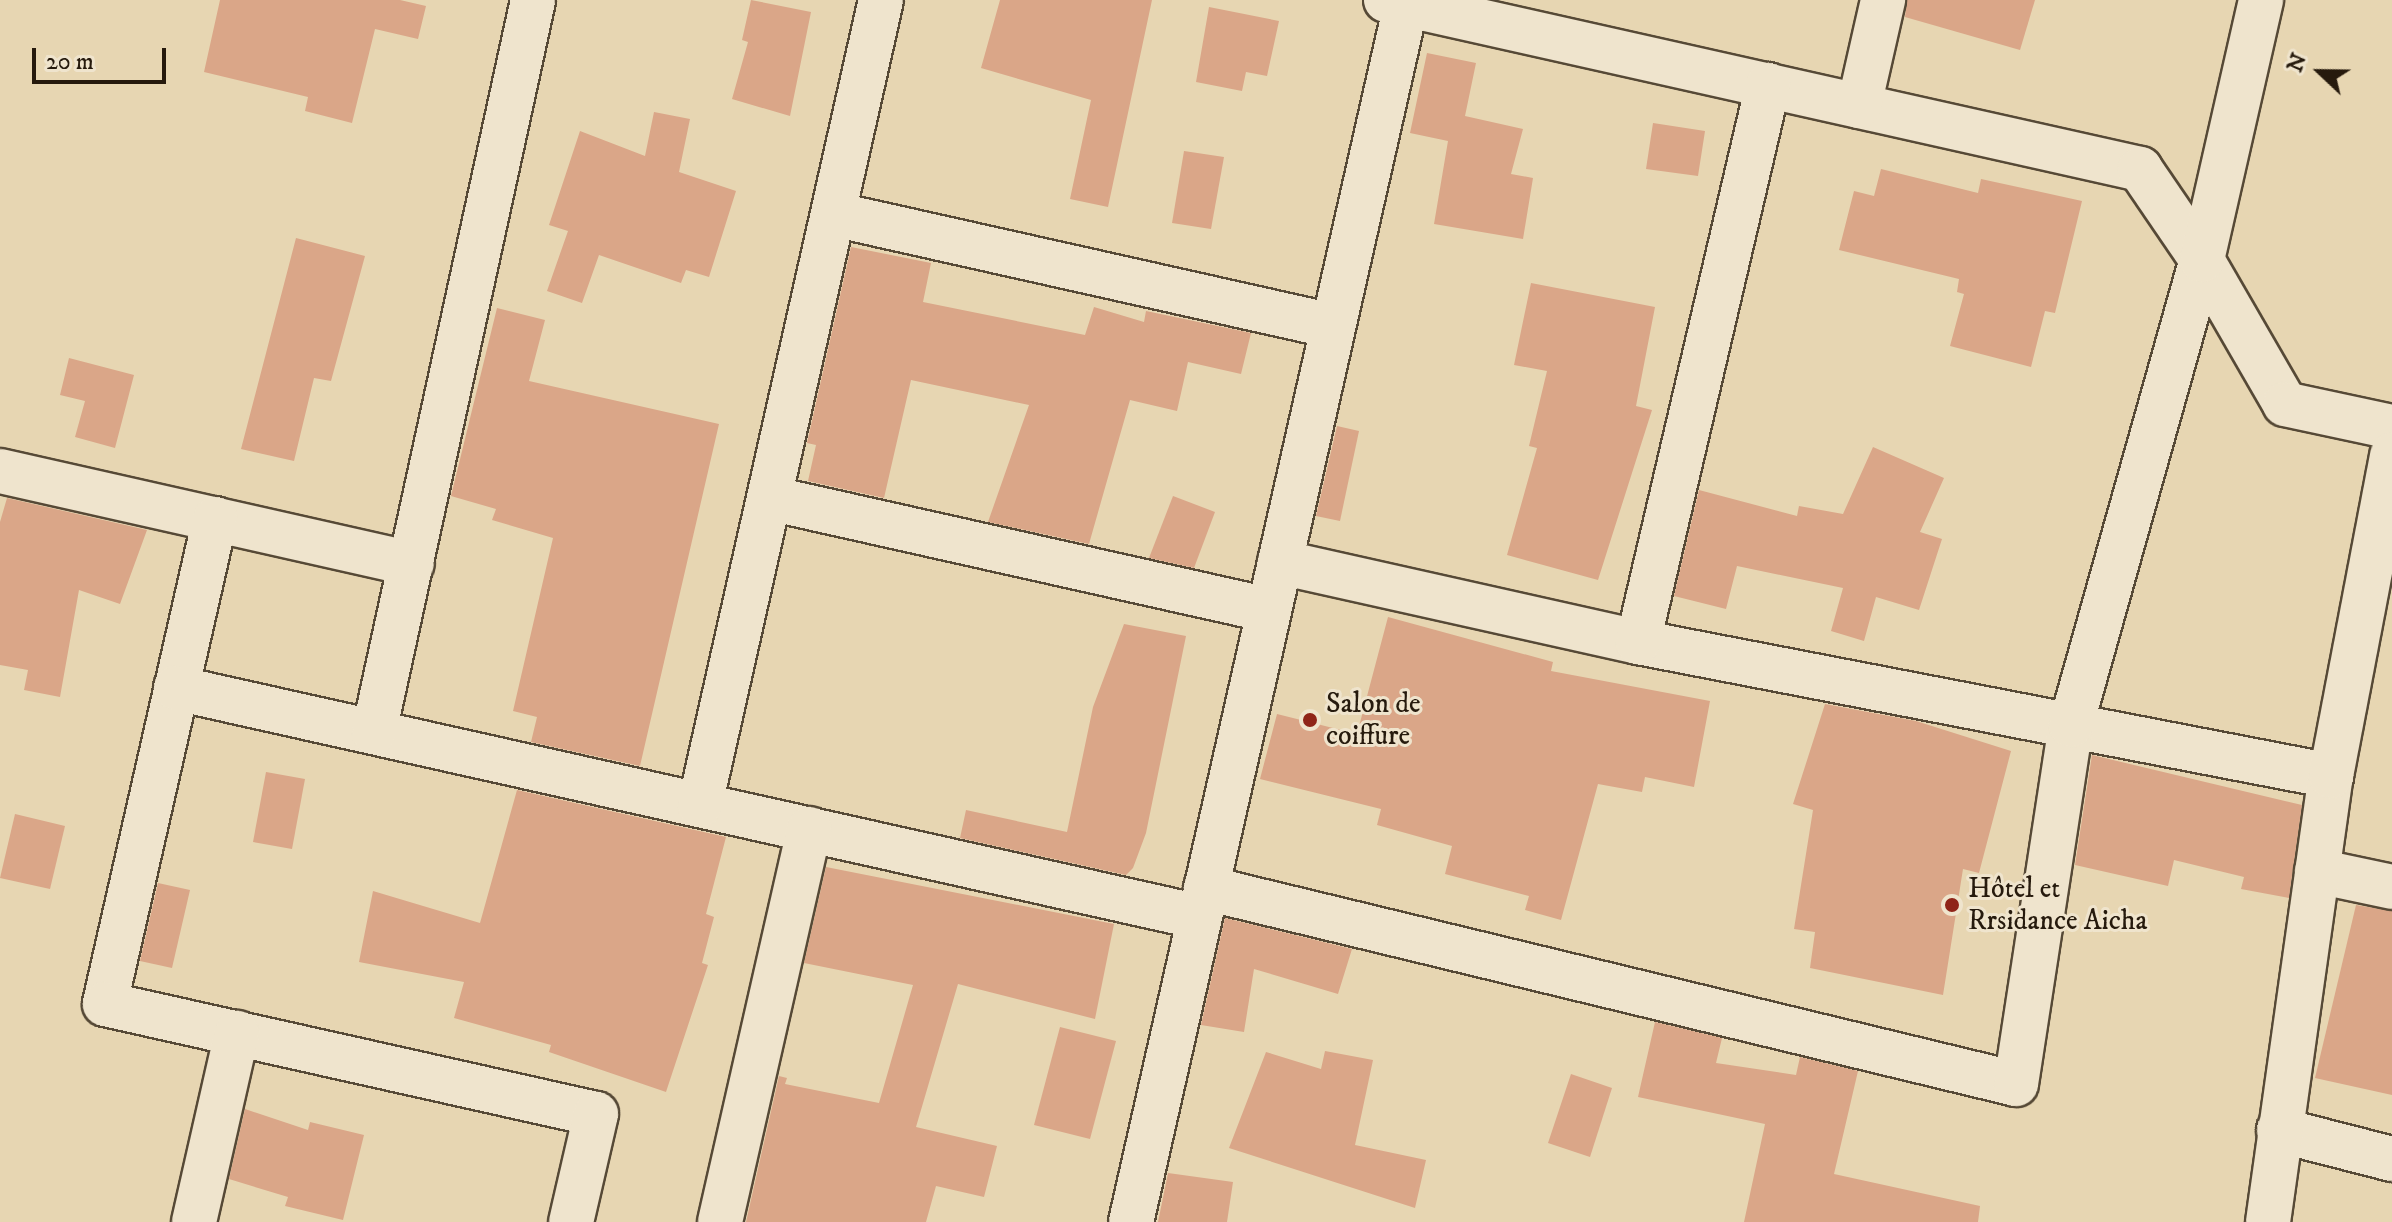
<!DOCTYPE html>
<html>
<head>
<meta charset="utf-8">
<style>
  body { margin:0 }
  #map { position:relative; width:2392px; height:1222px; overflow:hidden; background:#e7d6b2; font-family:"IM FELL DW Pica",serif }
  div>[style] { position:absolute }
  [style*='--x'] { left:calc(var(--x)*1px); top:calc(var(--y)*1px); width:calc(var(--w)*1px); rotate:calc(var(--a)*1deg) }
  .building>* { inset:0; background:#daa688 }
  .roads { filter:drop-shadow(2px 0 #564936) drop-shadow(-2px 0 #564936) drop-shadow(0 2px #564936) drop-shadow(0 -2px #564936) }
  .street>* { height:44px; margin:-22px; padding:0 22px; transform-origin:22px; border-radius:22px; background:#efe4cd }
  .dots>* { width:22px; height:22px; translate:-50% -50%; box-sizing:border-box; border:4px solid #efe4cd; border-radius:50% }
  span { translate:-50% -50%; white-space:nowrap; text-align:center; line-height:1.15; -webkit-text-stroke:6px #efe4cd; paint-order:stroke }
  .poi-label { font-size:28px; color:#261a0d }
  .left { translate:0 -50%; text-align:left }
  .north { position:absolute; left:2280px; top:32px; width:80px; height:80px; -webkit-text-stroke:6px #efe4cd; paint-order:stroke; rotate:292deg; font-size:22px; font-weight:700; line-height:32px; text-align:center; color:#261a0d }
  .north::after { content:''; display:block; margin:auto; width:28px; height:36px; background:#261a0d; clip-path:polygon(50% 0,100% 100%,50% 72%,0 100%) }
  .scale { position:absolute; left:32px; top:48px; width:134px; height:36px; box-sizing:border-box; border:4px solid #261a0d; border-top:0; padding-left:10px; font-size:24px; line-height:28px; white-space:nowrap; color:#261a0d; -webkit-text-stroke:6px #efe4cd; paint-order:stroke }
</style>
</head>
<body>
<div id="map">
  <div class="building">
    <i style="clip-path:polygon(220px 0,400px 0,426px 6px,418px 39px,375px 29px,352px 123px,305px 111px,308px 97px,204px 72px)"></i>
    <i style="clip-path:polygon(751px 0,811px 12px,790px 116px,732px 99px,748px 42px,742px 40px)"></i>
    <i style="clip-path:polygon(1000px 0,1152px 0,1108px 207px,1070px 199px,1091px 100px,981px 68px)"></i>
    <i style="clip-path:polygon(1907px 0,2035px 0,2020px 50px,1905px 17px)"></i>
    <i style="clip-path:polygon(1209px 7px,1279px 21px,1267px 76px,1246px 72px,1242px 91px,1196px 82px)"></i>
    <i style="clip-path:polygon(1427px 53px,1476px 63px,1465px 116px,1523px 129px,1511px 174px,1533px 178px,1523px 239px,1434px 224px,1448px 141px,1410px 133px)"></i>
    <i style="clip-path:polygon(654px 112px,690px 119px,679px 172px,736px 191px,709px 277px,686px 270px,681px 283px,599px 255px,582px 303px,547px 291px,568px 231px,549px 225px,580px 131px,645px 156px)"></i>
    <i style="clip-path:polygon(1653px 123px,1705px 131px,1698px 176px,1646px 169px)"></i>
    <i style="clip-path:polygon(1184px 151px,1224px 157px,1211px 229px,1172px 223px)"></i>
    <i style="clip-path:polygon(1881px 169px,1978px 193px,1981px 179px,2082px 201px,2055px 313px,2045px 311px,2031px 367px,1950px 346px,1964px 294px,1957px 292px,1959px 279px,1839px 250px,1854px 191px,1874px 196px)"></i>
    <i style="clip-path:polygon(296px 238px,365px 256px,331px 381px,314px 378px,294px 461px,241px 449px)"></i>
    <i style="clip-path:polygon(851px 247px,931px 263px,923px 302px,1085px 335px,1094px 307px,1144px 322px,1146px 311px,1251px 333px,1241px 374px,1188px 362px,1177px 411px,1130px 400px,1089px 544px,988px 522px,1029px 405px,911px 380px,884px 498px,808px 481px,816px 445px,807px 443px)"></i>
    <i style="clip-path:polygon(1531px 283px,1655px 307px,1636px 406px,1652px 410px,1598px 580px,1507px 555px,1537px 448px,1529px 446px,1547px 371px,1514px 365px)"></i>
    <i style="clip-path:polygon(497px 308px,545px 320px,529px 381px,719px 424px,640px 766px,531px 742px,537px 717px,513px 711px,553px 538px,492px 520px,496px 509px,451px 496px)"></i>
    <i style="clip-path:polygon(69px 358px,134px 375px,115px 448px,75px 437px,85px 401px,60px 395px)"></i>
    <i style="clip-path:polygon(1337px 426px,1359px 431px,1340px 521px,1316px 516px)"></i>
    <i style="clip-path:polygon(1873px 447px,1944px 478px,1920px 532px,1942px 539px,1919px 610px,1876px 597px,1864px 641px,1831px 631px,1843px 588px,1737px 566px,1726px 609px,1674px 596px,1699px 490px,1797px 516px,1799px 506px,1843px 514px)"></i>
    <i style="clip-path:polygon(1173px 496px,1215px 512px,1194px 568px,1149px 558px)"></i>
    <i style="clip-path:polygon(7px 498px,147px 530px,120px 604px,79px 590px,60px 697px,24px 690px,28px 670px,0 665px,0 522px)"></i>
    <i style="clip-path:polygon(1388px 617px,1553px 662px,1551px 671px,1710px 701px,1694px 787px,1645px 777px,1642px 792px,1598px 784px,1561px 920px,1525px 910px,1529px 896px,1445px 874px,1452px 846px,1377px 825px,1381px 809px,1260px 779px,1277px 714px,1357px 734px)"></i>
    <i style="clip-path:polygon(1124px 624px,1186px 636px,1146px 833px,1133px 868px,1126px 875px,960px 838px,966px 810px,1067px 832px,1093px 707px)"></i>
    <i style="clip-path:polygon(1825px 704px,1916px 721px,2011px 751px,1979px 873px,1963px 869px,1943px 995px,1810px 968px,1815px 932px,1794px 929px,1813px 810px,1793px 804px)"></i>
    <i style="clip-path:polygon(2092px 755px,2302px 805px,2289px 898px,2241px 889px,2244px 877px,2174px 860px,2168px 886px,2075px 865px)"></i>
    <i style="clip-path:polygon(266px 772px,305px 779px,292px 849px,253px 842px)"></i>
    <i style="clip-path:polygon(517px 790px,726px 837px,706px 914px,714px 917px,702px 963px,708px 965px,666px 1092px,549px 1052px,551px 1045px,454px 1018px,464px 982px,359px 962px,373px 891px,480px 923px)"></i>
    <i style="clip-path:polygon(15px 814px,65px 826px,50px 889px,0 878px)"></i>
    <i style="clip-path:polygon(826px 867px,1114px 924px,1095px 1019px,958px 984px,916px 1127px,997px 1146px,984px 1197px,936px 1186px,926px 1222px,746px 1222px,779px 1076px,787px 1078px,785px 1084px,879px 1103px,913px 985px,804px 963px)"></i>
    <i style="clip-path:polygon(158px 883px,190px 890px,172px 968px,140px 961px)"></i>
    <i style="clip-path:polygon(2356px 905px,2392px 911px,2392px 1095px,2315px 1078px)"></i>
    <i style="clip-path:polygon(1225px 918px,1352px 949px,1338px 994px,1254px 969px,1244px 1032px,1201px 1025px)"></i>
    <i style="clip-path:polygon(1655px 1022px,1722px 1038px,1716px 1063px,1796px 1075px,1800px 1057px,1858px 1071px,1834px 1174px,1980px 1206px,1978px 1222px,1744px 1222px,1765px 1124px,1638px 1097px)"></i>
    <i style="clip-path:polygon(1060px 1027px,1116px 1041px,1090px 1139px,1034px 1125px)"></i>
    <i style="clip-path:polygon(1325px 1051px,1373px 1060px,1355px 1145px,1426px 1160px,1415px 1208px,1229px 1148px,1266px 1052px,1321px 1069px)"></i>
    <i style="clip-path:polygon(1571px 1074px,1612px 1088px,1590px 1157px,1548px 1143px)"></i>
    <i style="clip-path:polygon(245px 1109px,308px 1130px,310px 1122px,364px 1135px,343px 1220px,285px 1206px,288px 1197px,229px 1179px)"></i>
    <i style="clip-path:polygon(1168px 1173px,1233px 1182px,1227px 1222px,1158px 1222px)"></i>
  </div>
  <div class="roads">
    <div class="street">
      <i style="--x:1386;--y:0;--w:773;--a:12.63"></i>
      <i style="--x:2140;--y:169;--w:110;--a:55.7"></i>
      <i style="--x:2202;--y:260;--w:166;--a:60"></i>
      <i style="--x:2285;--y:404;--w:109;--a:12.1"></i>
      <i style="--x:1859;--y:106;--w:109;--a:-77.2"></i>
      <i style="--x:833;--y:214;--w:512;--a:12.63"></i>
      <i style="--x:0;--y:471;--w:422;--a:12.7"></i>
      <i style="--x:769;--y:498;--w:512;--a:12.63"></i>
      <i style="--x:215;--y:519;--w:497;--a:102.8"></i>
      <i style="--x:105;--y:1004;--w:503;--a:12.63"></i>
      <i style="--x:596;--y:1114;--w:111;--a:103"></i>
      <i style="--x:1280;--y:562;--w:367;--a:12.6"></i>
      <i style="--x:1638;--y:642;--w:706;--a:10.94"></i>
      <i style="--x:1638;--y:642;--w:572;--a:-76.86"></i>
      <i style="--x:176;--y:688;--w:1049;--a:12.61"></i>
      <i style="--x:374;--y:732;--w:749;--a:-77.74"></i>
      <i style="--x:700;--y:805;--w:825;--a:-77.33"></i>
      <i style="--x:2317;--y:871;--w:77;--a:12"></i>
      <i style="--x:1206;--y:888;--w:833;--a:13.6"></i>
      <i style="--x:2016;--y:1084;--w:363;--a:-81.3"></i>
      <i style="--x:2071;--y:725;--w:483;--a:-74.3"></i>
      <i style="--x:2202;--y:260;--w:267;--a:-77.2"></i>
      <i style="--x:2279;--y:1130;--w:117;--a:14.4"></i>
      <i style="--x:194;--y:1222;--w:194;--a:-77.2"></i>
      <i style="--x:720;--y:1222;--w:403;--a:-77.2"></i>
      <i style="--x:1131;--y:1222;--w:1253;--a:-77.27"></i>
      <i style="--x:2268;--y:1222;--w:450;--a:-82"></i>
      <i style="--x:2331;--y:776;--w:327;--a:-79.2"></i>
    </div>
  </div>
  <div class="dots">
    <i style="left:1310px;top:720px;background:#8f2418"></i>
    <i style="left:1952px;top:905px;background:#8f2418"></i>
  </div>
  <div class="poi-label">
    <span class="left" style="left:1326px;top:720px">Salon de<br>coiffure</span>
    <span class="left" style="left:1968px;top:905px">Hôtel et<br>Rrsidance Aicha</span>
  </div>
  <div class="north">N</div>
  <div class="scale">20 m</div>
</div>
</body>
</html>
